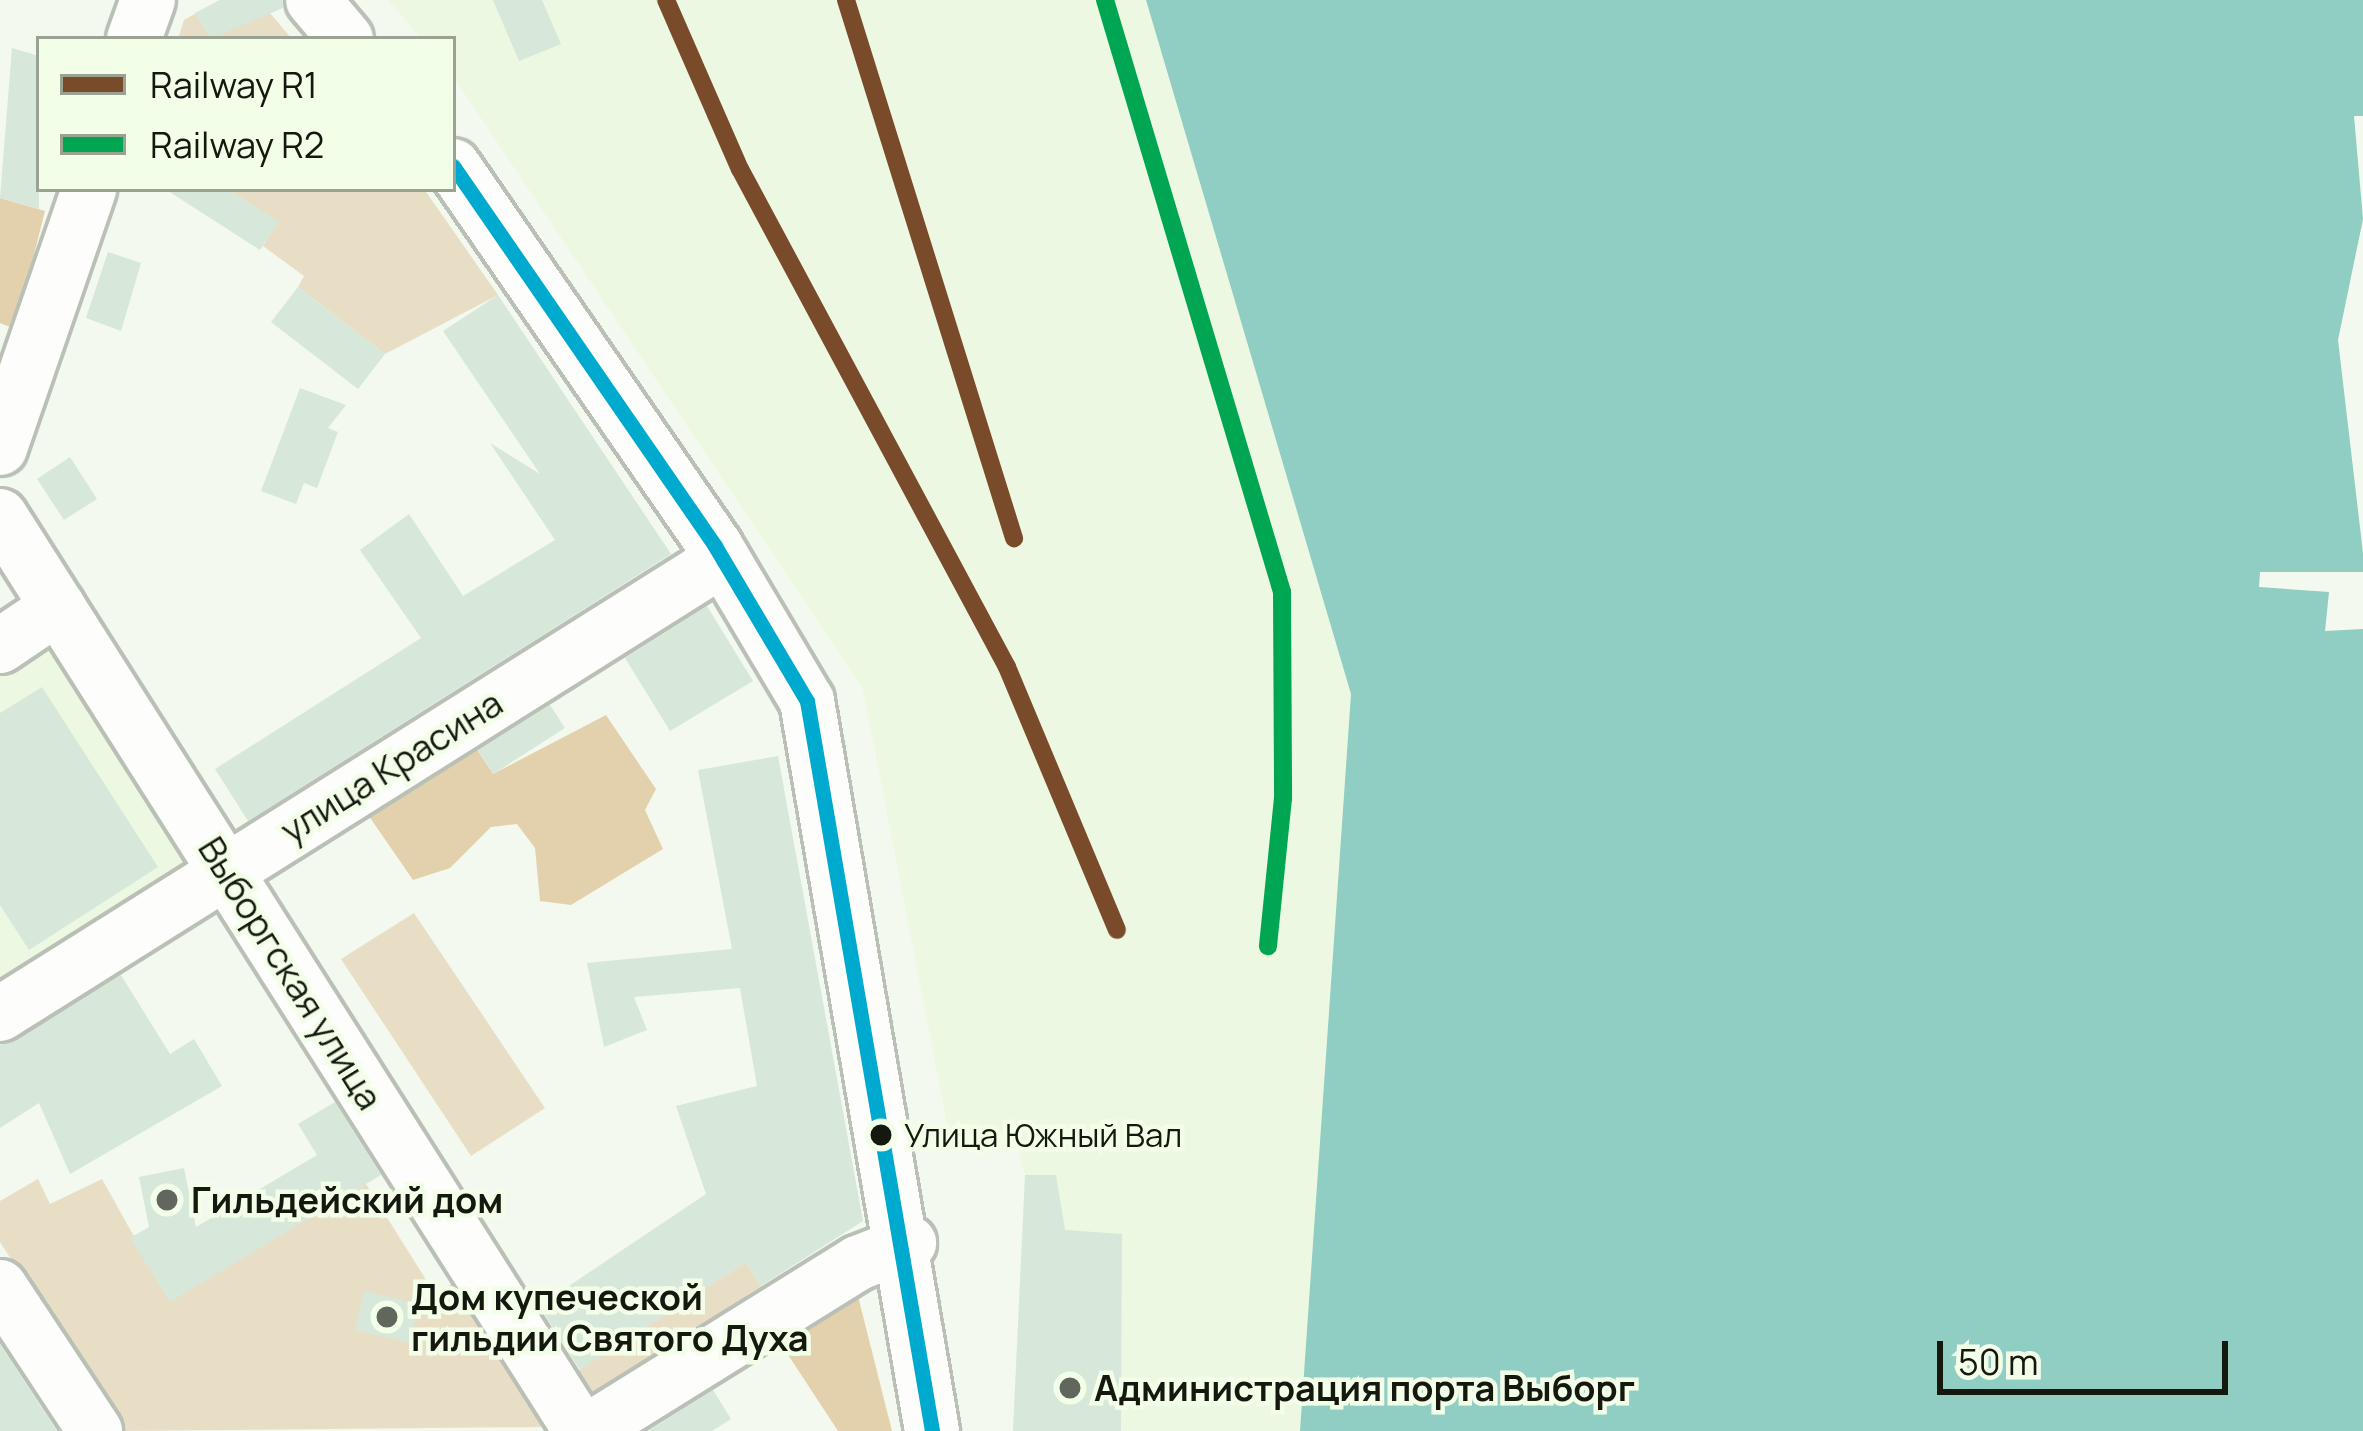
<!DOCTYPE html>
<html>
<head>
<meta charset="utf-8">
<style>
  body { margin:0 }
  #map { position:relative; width:2363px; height:1431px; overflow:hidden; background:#f3f9ee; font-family:Manrope,sans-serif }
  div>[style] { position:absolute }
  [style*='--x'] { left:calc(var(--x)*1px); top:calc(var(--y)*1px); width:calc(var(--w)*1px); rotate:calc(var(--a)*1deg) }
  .built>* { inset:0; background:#ecf8e1 }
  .green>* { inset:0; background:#e8dec5 }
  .forest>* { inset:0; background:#e3d1ae }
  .water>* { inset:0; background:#90cdc2 }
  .pier>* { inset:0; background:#f3f9ee }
  .building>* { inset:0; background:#d7e7da }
  .roads { filter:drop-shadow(3px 0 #bac0b6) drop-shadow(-3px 0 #bac0b6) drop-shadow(0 3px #bac0b6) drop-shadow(0 -3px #bac0b6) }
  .minor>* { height:54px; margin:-27px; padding:0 27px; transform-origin:27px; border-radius:27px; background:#fdfefc }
  .bus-1>* { height:15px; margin:-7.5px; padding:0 7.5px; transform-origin:7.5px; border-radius:7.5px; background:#00a9ce }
  .rail-1>* { height:18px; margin:-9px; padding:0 9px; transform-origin:9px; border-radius:9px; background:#7a4b2a }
  .rail-2>* { height:18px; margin:-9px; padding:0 9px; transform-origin:9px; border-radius:9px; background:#00a651 }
  .dots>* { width:33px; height:33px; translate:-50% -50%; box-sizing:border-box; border:6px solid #f3fee9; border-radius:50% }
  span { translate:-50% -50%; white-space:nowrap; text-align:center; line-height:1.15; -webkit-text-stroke:9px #f3fee9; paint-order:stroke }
  .bus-label { font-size:33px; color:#14180f }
  .left { translate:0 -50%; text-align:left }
  .street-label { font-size:36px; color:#14180f }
  .poi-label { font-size:36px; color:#14180f; font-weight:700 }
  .legend { position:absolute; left:36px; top:36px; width:420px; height:156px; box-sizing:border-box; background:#f3fee9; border:3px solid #9aa292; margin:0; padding:15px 21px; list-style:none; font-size:36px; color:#14180f }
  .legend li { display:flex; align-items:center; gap:24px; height:60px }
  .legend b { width:60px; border:3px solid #9aa292 }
  .scale { position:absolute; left:1937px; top:1341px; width:291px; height:54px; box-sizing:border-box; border:6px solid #14180f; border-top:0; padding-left:15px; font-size:36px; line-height:42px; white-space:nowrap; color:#14180f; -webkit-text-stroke:9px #f3fee9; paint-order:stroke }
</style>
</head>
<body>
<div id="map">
  <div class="built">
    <i style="clip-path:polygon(388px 0,1146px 0,1351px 694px,1300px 1431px,1013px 1431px,1025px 1175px,1013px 1130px,951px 1144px,863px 689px,453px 76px,453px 39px,422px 39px)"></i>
    <i style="clip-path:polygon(53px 627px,204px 867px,0 996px,0 662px)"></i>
  </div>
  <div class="green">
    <i style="clip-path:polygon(220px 0,259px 0,292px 39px,178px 39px,184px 20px)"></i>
    <i style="clip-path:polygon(228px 189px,424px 189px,498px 295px,385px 354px,298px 287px,304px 276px,263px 246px,278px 222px)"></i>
    <i style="clip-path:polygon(414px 913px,545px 1108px,471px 1156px,341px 959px)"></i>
    <i style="clip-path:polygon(38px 1179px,50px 1204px,102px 1179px,170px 1301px,366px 1184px,435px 1294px,458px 1280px,549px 1427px,122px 1431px,0 1242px,0 1201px)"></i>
    <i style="clip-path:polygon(746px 1262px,761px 1286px,594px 1394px,578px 1371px)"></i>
  </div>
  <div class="forest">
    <i style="clip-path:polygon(0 198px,45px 211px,15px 329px,0 323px)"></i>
    <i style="clip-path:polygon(606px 715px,656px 789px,645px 810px,663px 849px,571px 905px,540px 901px,535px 848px,517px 824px,491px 827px,450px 868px,413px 880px,364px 809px,471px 740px,493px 774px)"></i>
    <i style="clip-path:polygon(844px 1293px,858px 1296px,892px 1431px,838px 1431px,775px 1335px)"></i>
  </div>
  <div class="water">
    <i style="clip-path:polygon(1146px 0,2363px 0,2363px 116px,2354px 116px,2363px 219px,2338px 340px,2363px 553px,2363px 1431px,1300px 1431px,1351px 694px)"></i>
  </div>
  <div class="pier">
    <i style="clip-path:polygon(2260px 572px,2363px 572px,2363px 629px,2325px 631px,2329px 592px,2259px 587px)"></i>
  </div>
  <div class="building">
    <i style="clip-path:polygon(220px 0,282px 0,283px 8px,210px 39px,195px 13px)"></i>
    <i style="clip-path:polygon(493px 0,542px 0,561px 44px,519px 61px)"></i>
    <i style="clip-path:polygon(12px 48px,39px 56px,39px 209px,0 198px)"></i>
    <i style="clip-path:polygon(165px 189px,228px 189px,279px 222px,260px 250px)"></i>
    <i style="clip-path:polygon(108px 252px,141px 263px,121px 331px,86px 318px)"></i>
    <i style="clip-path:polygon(298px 287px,385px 354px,358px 389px,271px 322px)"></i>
    <i style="clip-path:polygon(498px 295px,671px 554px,248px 821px,215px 769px,421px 638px,360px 550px,409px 514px,463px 596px,555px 540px,490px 443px,540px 474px,443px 331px)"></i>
    <i style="clip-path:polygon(300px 388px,346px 405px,328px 428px,338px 432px,317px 488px,304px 483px,296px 504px,261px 491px)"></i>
    <i style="clip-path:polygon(70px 457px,97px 499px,64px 520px,37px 479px)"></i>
    <i style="clip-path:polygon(707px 606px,753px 681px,670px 731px,625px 658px)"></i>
    <i style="clip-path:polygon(42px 687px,158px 867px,29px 950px,0 905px,0 713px)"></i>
    <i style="clip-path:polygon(550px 705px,565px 728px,493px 774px,478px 750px)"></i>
    <i style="clip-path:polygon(778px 756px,863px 1221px,761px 1286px,746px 1262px,580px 1370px,539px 1306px,706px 1194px,676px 1106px,757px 1086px,740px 988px,634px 997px,647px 1030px,604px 1047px,587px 963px,732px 949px,698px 770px)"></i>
    <i style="clip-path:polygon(121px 975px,170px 1054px,194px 1039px,222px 1086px,70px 1174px,39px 1103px,0 1128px,0 1045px)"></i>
    <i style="clip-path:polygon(335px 1102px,381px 1175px,170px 1302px,130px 1238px,149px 1227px,139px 1177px,184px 1168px,196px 1227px,317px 1155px,298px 1124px)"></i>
    <i style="clip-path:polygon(1025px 1175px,1056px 1175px,1065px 1230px,1122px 1234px,1121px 1431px,1013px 1431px)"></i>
    <i style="clip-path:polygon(364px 1291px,419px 1304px,410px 1343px,355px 1330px)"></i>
    <i style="clip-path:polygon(0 1344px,57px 1431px,0 1431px)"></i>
    <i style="clip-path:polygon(713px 1390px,731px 1419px,712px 1431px,648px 1431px)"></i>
  </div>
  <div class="roads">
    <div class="minor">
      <i style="--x:313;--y:0;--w:51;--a:49.8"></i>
      <i style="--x:134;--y:39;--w:41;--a:-70.3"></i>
      <i style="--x:453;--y:166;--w:462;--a:55.4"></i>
      <i style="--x:715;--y:546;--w:180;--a:59.3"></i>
      <i style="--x:807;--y:701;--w:741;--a:80.28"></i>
      <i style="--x:0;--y:448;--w:274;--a:-71"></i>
      <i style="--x:0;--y:516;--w:1084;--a:57.59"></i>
      <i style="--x:0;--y:646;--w:70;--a:-33.9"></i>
      <i style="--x:0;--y:1014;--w:854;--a:-32.18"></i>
      <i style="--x:0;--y:1287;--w:173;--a:56.6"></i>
      <i style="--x:588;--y:1431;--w:318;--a:-31.9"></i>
      <i style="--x:858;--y:1263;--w:55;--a:-21.4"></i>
    </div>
  </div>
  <div class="bus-1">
    <i style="--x:453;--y:166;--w:462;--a:55.4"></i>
    <i style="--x:715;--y:546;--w:180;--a:59.3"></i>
    <i style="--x:807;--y:701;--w:741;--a:80.28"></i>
  </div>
  <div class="rail-1">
    <i style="--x:666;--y:0;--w:184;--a:66.4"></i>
    <i style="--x:740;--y:169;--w:565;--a:61.8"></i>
    <i style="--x:1007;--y:667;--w:285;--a:67.3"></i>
    <i style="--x:846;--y:0;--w:564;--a:72.66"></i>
  </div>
  <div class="rail-2">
    <i style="--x:1105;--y:0;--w:618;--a:73.35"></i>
    <i style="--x:1282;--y:592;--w:206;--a:89.7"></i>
    <i style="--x:1283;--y:798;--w:149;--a:95.8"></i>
  </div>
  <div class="dots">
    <i style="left:881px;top:1135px;background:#14180f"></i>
    <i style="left:167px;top:1200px;background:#62675d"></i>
    <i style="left:387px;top:1317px;background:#62675d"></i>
    <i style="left:1070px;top:1388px;background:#62675d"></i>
  </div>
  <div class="bus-label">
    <span class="left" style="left:904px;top:1135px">Улица Южный Вал</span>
  </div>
  <div class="street-label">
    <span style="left:391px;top:766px;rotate:-32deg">улица Красина</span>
    <span style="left:291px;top:973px;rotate:58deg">Выборгская улица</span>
  </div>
  <div class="poi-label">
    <span class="left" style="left:191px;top:1200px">Гильдейский дом</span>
    <span class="left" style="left:411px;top:1317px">Дом купеческой<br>гильдии Святого Духа</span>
    <span class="left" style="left:1094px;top:1388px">Администрация порта Выборг</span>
  </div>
  <ul class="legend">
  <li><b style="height:15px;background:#7a4b2a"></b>Railway R1</li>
  <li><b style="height:15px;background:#00a651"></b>Railway R2</li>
  </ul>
  <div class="scale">50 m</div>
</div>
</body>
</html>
